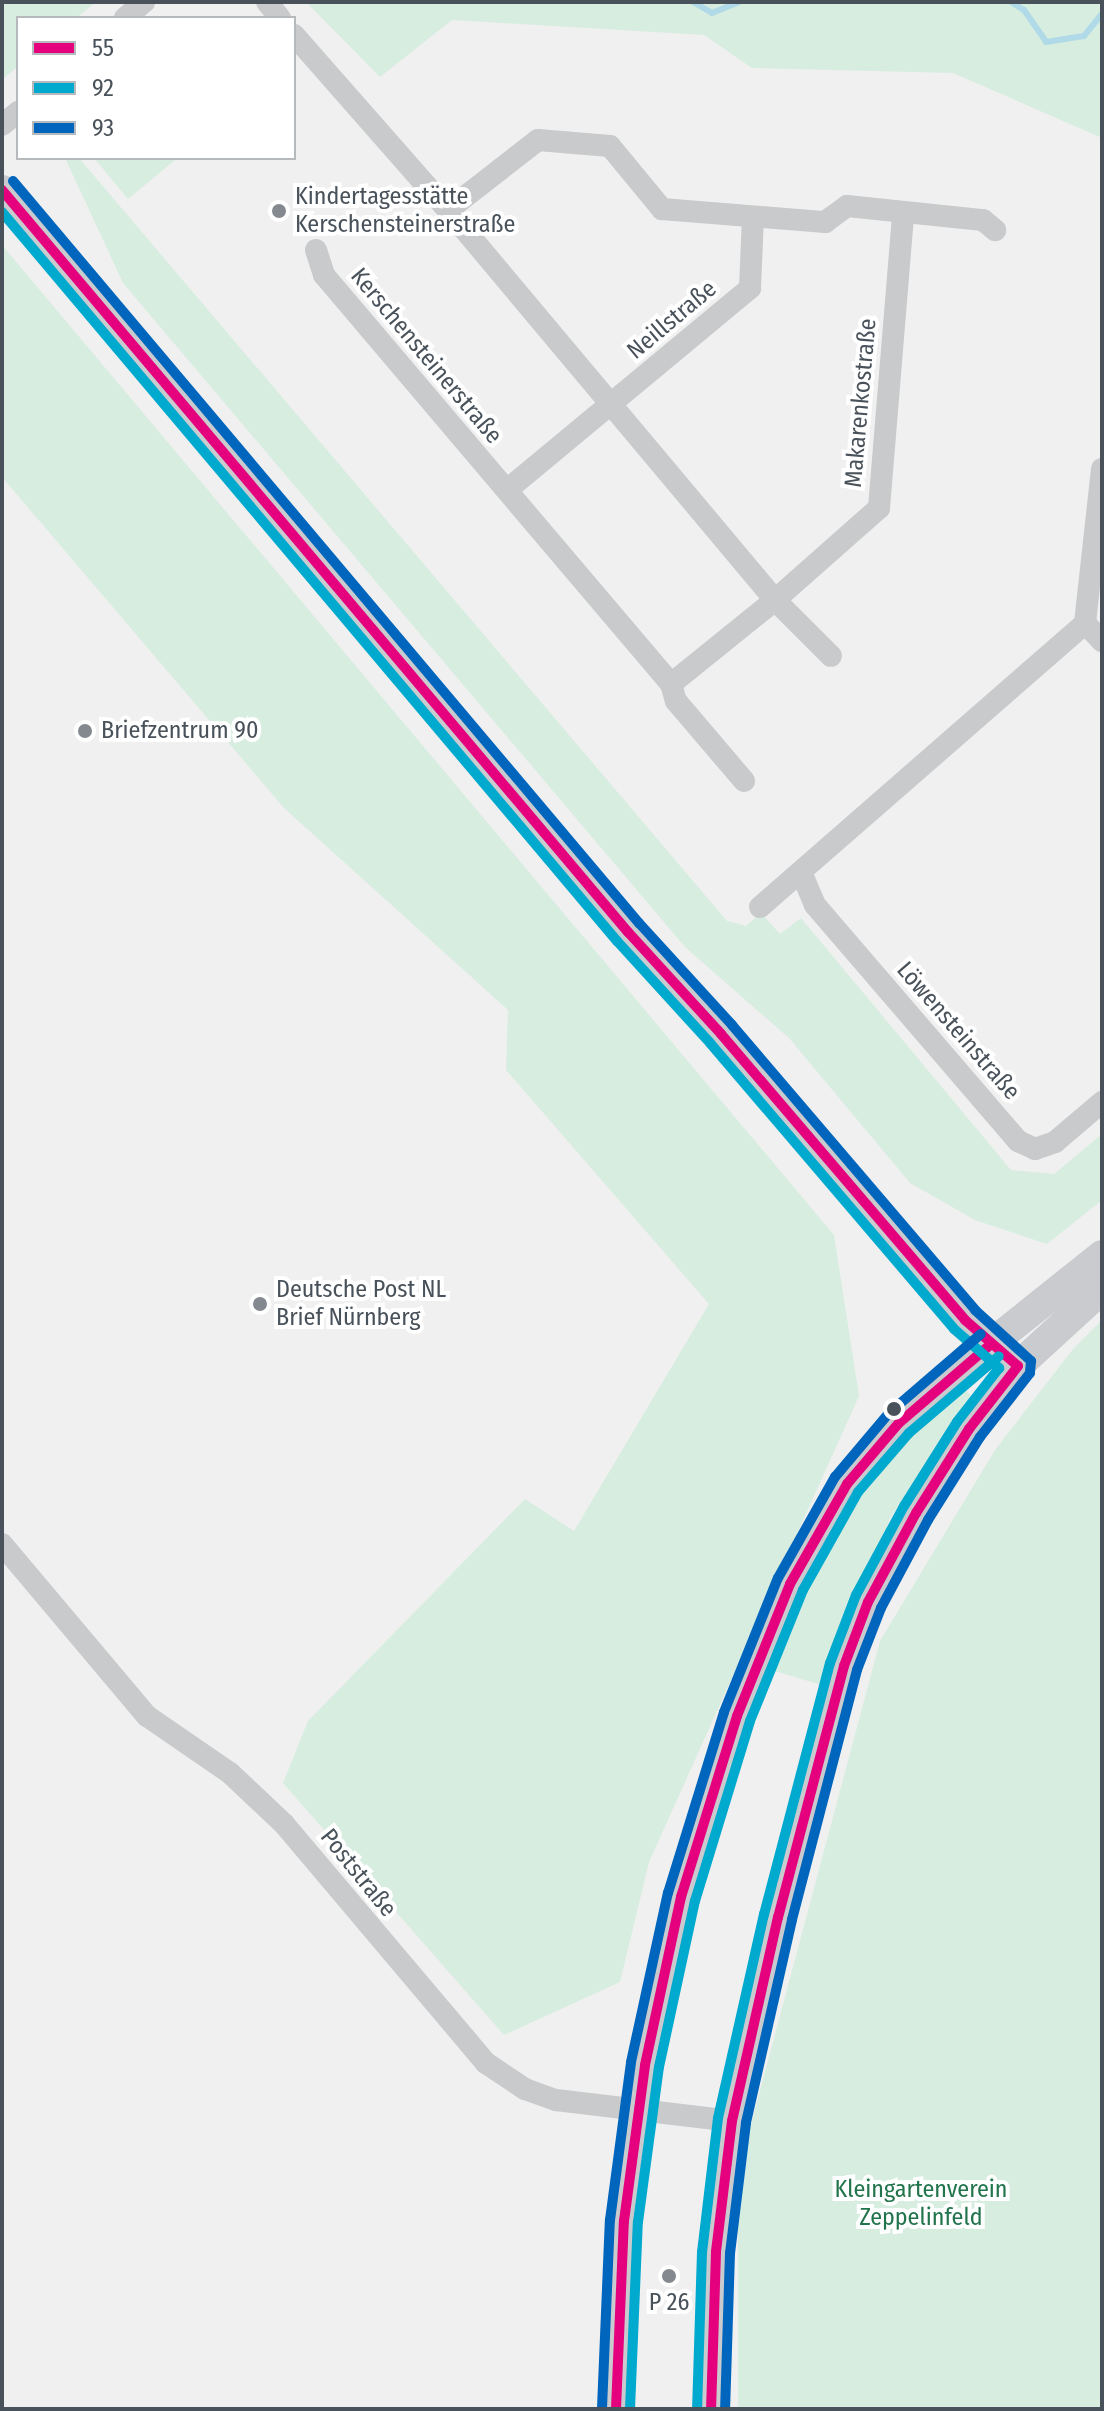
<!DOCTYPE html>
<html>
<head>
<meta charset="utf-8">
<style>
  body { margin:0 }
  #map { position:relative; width:1104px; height:2411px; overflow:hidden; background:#f0f0f0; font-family:"Fira Sans Condensed",sans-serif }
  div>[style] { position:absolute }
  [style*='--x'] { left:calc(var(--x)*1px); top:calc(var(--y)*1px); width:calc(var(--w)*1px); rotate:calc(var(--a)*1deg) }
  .green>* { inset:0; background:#d7ede0 }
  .stream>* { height:6px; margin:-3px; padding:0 3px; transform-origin:3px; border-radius:3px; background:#b0dae7 }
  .street>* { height:22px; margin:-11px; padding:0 11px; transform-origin:11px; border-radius:11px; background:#c8cacb }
  .secondary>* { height:30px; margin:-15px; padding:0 15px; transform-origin:15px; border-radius:15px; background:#c9cbce }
  .bus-1>* { height:10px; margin:-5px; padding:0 5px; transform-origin:5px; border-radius:5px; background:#e5007d }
  .bus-2>* { height:10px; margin:-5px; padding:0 5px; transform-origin:5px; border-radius:5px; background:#00a9ce }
  .bus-3>* { height:10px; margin:-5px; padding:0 5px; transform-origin:5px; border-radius:5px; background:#0065bd }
  .dots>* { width:22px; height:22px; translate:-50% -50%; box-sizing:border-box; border:4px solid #fff; border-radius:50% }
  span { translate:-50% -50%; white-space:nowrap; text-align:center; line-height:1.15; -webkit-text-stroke:8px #fff; paint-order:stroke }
  .poi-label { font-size:24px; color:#49525a }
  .left { translate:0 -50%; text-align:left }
  .street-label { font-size:24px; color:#49525a }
  .park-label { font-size:24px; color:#21744b }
  .frame { position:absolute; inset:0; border:4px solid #49525a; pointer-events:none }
  .legend { position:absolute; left:16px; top:16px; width:280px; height:144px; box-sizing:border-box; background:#fff; border:2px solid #b6babd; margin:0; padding:10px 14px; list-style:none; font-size:24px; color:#49525a }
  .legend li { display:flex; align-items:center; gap:16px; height:40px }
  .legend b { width:40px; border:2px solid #b6babd }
</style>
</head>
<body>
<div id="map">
  <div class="green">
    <i style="clip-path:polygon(2px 2px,96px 2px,76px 18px,18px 18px,18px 66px,2px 80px)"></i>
    <i style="clip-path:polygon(306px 2px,1102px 2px,1102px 138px,953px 73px,752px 68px,704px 35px,452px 20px,380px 77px)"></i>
    <i style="clip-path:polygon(65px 158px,79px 158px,727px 921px,746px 926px,761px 913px,780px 934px,801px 918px,1011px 1170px,1054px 1174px,1102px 1134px,1102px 1200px,1047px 1244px,975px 1220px,910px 1183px,789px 1038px,685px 947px,123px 283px)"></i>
    <i style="clip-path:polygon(94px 158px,174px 158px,175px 160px,128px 199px)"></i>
    <i style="clip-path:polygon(2px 245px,834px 1235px,859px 1396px,649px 1862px,620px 1982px,504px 2035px,283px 1783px,308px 1721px,525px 1499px,574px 1531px,709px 1304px,506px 1070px,508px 1010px,284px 808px,2px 477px)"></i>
    <i style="clip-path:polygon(1102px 1320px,1102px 2409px,738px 2409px,738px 2173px,880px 1641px,995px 1450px,1073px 1349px)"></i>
    <i style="clip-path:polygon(958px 1384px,971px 1395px,890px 1518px,828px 1687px,768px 1669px,816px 1560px,855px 1492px,902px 1435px)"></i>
  </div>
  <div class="stream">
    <i style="--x:693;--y:2;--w:22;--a:30"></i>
    <i style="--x:712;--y:13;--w:29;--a:-22"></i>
    <i style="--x:1011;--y:2;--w:15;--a:32"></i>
    <i style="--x:1024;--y:10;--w:39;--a:55"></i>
    <i style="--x:1046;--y:42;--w:38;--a:-9"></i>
    <i style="--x:1084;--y:36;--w:28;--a:-51"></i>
  </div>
  <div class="street">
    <i style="--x:267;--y:2;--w:21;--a:51"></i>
    <i style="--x:125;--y:18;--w:25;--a:-40"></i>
    <i style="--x:294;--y:35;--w:233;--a:48.7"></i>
    <i style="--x:448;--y:210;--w:509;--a:50.02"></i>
    <i style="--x:775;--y:600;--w:79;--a:45"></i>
    <i style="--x:2;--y:125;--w:21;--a:-39"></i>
    <i style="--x:448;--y:210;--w:114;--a:-37.9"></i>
    <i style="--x:538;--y:140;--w:72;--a:4.8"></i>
    <i style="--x:610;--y:146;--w:82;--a:50.5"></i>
    <i style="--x:662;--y:209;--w:164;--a:4.6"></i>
    <i style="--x:825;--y:222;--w:27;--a:-36"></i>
    <i style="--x:847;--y:206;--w:137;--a:5.9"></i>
    <i style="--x:983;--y:220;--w:16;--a:40"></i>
    <i style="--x:316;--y:250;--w:26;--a:72"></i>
    <i style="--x:324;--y:275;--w:536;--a:49.69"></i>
    <i style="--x:671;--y:684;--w:134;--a:-38.9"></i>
    <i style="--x:775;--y:600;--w:139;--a:-41.5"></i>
    <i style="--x:879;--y:508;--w:296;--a:-85.3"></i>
    <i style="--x:507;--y:490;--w:316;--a:-39.7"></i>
    <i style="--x:750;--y:288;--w:71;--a:-87.6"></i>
    <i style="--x:1085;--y:623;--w:155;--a:-83.7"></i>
    <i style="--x:1085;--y:623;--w:25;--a:47"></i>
    <i style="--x:671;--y:684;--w:18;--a:74"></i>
    <i style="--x:676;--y:701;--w:105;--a:49.6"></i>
    <i style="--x:801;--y:872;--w:36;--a:67"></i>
    <i style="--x:815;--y:905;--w:311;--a:49.3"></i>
    <i style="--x:1018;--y:1141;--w:19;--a:25"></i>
    <i style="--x:1035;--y:1149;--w:21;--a:-19"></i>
    <i style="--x:1055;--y:1142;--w:62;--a:-40.4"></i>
    <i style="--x:760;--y:907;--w:432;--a:-41.1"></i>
    <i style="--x:2;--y:1544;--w:225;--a:49.9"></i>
    <i style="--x:147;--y:1716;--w:101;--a:34.5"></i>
    <i style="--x:230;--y:1773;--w:74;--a:43.4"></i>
    <i style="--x:284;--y:1824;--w:313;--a:49.8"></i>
    <i style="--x:486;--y:2063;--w:47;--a:33.7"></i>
    <i style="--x:525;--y:2089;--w:33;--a:20"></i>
    <i style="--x:556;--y:2100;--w:177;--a:6.8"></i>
  </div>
  <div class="secondary">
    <i style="--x:2;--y:190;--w:971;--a:49.85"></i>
    <i style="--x:628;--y:932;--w:138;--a:47.6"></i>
    <i style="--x:721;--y:1034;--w:376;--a:49.5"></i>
    <i style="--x:965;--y:1320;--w:70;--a:41"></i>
    <i style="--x:616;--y:2409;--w:188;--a:-87.6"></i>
    <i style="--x:624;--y:2221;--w:214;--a:-81.4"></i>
    <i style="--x:656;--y:2009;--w:189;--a:-76.3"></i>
    <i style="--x:701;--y:1825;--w:192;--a:-70.5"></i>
    <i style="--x:765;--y:1644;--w:120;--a:-65.4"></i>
    <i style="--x:815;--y:1535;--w:60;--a:-57.9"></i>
    <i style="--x:847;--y:1484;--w:50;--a:-50.6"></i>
    <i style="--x:879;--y:1445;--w:109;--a:-43.5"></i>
    <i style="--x:958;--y:1370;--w:184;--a:-38.6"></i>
    <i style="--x:711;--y:2409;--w:157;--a:-88.2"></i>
    <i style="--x:716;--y:2252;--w:132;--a:-83"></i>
    <i style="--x:732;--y:2121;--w:209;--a:-77.3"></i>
    <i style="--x:778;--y:1917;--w:273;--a:-75.1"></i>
    <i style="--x:848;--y:1653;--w:55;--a:-68.6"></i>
    <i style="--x:868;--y:1602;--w:76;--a:-62.4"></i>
    <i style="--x:903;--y:1535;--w:125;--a:-58.1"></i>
    <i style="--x:969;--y:1429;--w:80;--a:-52.1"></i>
    <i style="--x:1018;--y:1366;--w:114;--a:-42.5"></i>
  </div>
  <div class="bus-1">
    <i style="--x:2;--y:190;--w:971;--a:49.85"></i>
    <i style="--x:628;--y:932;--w:138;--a:47.6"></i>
    <i style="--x:721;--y:1034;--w:376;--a:49.5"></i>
    <i style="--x:965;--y:1320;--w:70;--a:41"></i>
    <i style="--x:1018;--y:1366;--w:80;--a:127.9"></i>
    <i style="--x:969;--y:1429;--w:99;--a:122.2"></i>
    <i style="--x:916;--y:1513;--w:101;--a:118.3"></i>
    <i style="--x:868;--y:1602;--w:68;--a:110.6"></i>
    <i style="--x:844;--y:1666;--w:260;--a:104.7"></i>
    <i style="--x:778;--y:1917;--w:209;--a:102.7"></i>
    <i style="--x:732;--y:2121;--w:132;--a:97"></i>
    <i style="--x:716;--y:2252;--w:157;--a:91.8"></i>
    <i style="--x:616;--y:2409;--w:188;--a:-87.6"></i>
    <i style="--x:624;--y:2221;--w:157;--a:-82.3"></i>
    <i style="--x:645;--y:2065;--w:172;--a:-77.9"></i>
    <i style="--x:681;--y:1897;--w:189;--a:-72.8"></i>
    <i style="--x:737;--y:1716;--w:142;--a:-68.1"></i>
    <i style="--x:790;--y:1584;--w:115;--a:-60.3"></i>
    <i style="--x:847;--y:1484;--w:80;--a:-49.6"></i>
    <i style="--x:899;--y:1423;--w:120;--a:-40.6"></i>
  </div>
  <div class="bus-2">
    <i style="--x:2;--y:212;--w:954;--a:49.85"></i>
    <i style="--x:617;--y:941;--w:138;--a:47.6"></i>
    <i style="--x:710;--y:1043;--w:376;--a:49.5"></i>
    <i style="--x:954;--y:1329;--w:60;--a:40.9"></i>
    <i style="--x:999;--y:1368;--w:68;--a:127.9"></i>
    <i style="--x:957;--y:1422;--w:99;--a:122.2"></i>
    <i style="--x:904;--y:1506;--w:101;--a:118.3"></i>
    <i style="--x:856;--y:1595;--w:73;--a:110.9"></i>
    <i style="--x:830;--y:1663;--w:260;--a:104.7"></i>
    <i style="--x:764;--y:1914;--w:209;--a:102.7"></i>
    <i style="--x:718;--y:2118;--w:135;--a:96.8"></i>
    <i style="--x:702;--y:2252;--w:157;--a:91.8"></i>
    <i style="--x:630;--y:2409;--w:187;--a:-87.6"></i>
    <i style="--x:638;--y:2222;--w:156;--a:-82.3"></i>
    <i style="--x:659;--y:2067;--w:170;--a:-77.8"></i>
    <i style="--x:695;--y:1901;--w:188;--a:-73"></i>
    <i style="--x:750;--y:1721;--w:141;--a:-68"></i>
    <i style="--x:803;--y:1590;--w:112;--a:-60.7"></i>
    <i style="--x:858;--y:1492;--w:78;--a:-49.2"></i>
    <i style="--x:909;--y:1433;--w:118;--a:-40.5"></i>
  </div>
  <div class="bus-3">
    <i style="--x:13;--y:181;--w:971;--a:49.85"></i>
    <i style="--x:639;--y:923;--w:138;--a:47.6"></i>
    <i style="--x:732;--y:1025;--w:375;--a:49.5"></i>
    <i style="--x:975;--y:1310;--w:76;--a:42.3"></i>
    <i style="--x:1031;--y:1361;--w:12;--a:95"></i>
    <i style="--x:1030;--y:1373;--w:81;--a:128"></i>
    <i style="--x:980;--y:1437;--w:98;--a:122.1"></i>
    <i style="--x:928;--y:1520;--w:100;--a:118.1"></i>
    <i style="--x:881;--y:1608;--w:66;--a:111.2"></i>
    <i style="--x:857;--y:1670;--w:258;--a:104.6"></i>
    <i style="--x:792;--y:1920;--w:208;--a:102.8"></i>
    <i style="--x:746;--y:2123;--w:131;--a:97"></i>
    <i style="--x:730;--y:2253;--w:156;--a:91.8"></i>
    <i style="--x:602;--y:2408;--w:188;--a:-87.6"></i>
    <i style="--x:610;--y:2220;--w:159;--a:-82.4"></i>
    <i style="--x:631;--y:2062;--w:173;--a:-77.7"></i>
    <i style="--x:668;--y:1893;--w:189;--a:-72.8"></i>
    <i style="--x:724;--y:1712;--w:144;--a:-68.1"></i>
    <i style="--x:778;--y:1578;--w:116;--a:-60.6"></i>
    <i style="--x:835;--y:1477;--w:84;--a:-49.8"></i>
    <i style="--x:889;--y:1413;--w:121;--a:-40.7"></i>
  </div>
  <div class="dots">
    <i style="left:279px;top:211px;background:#83898e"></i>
    <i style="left:85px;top:731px;background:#83898e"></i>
    <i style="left:260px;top:1304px;background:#83898e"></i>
    <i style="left:894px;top:1409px;background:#49525a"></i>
    <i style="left:669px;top:2276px;background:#83898e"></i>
  </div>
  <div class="poi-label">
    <span class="left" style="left:295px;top:211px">Kindertagesstätte<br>Kerschensteinerstraße</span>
    <span class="left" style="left:101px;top:731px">Briefzentrum 90</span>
    <span class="left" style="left:276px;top:1304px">Deutsche Post NL<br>Brief Nürnberg</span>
    <span style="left:669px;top:2303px">P 26</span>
  </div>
  <div class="street-label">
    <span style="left:672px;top:320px;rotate:-40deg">Neillstraße</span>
    <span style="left:426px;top:356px;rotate:50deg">Kerschensteinerstraße</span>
    <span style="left:861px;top:403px;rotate:-85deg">Makarenkostraße</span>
    <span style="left:958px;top:1031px;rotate:49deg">Löwensteinstraße</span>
    <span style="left:358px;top:1873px;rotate:51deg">Poststraße</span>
  </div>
  <div class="park-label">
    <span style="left:921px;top:2204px">Kleingartenverein<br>Zeppelinfeld</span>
  </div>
  <div class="frame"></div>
  <ul class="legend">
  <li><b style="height:10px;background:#e5007d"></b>55</li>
  <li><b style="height:10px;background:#00a9ce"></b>92</li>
  <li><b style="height:10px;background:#0065bd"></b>93</li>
  </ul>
</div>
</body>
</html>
